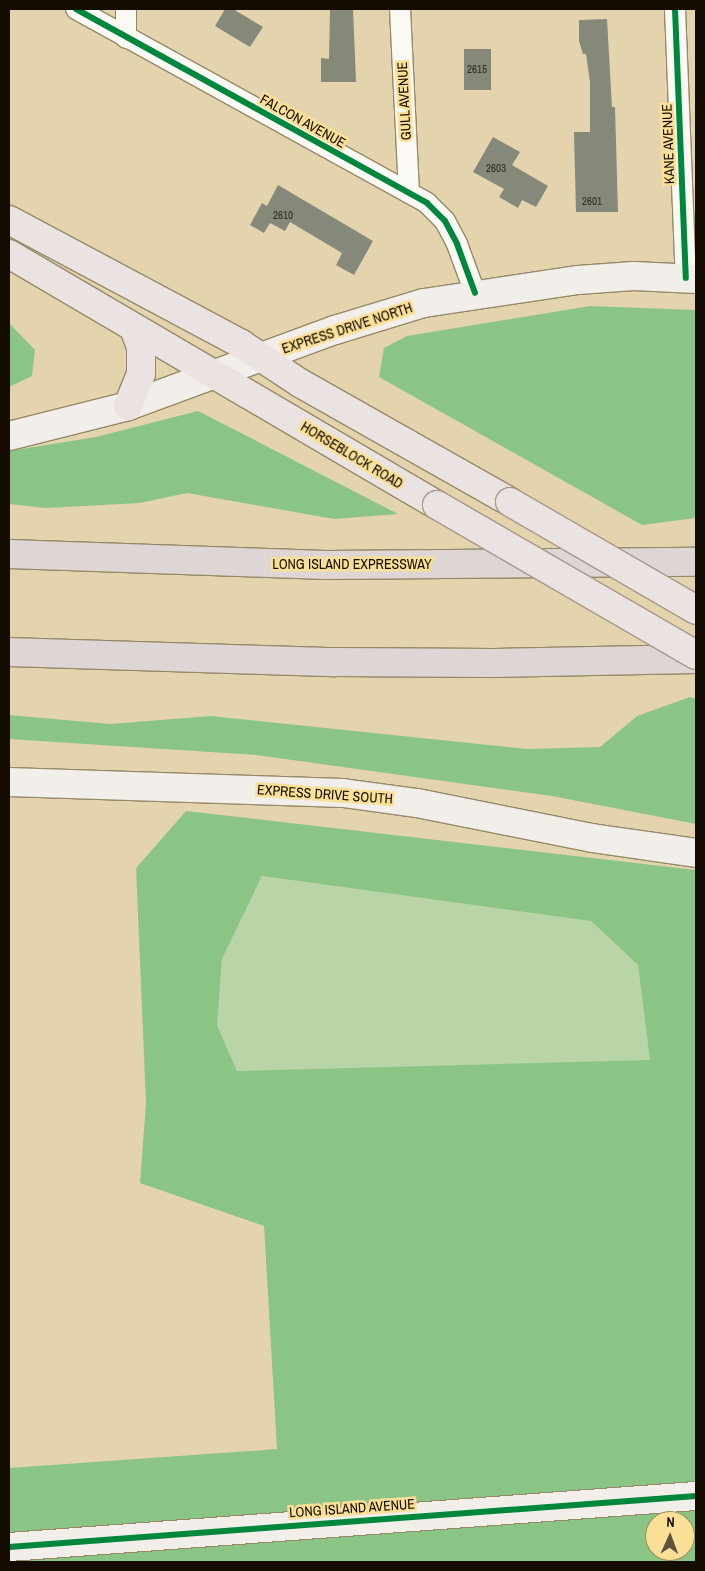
<!DOCTYPE html>
<html>
<head>
<meta charset="utf-8">
<style>
  body { margin:0 }
  #map { position:relative; width:705px; height:1571px; overflow:hidden; background:#e4d4ad; font-family:"Archivo Narrow",sans-serif }
  div>[style] { position:absolute }
  [style*='--x'] { left:calc(var(--x)*1px); top:calc(var(--y)*1px); width:calc(var(--w)*1px); rotate:calc(var(--a)*1deg) }
  .green>* { inset:0; background:#b9d5a7 }
  .forest>* { inset:0; background:#8bc586 }
  .building>* { inset:0; background:#85897a }
  .roads { filter:drop-shadow(1px 0 #958968) drop-shadow(-1px 0 #958968) drop-shadow(0 1px #958968) drop-shadow(0 -1px #958968) }
  .street>* { height:20px; margin:-10px; padding:0 10px; transform-origin:10px; border-radius:10px; background:#fbf9f3 }
  .secondary>* { height:28px; margin:-14px; padding:0 14px; transform-origin:14px; border-radius:14px; background:#f2eeea }
  .primary>* { height:28px; margin:-14px; padding:0 14px; transform-origin:14px; border-radius:14px; background:#eae3e1 }
  .highway>* { height:28px; margin:-14px; padding:0 14px; transform-origin:14px; border-radius:14px; background:#ded6d5 }
  .bridges { filter:drop-shadow(1px 0 #a7988c) drop-shadow(-1px 0 #a7988c) drop-shadow(0 1px #a7988c) drop-shadow(0 -1px #a7988c) }
  .primary-bridge>* { height:28px; margin:-14px; padding:0 14px; transform-origin:14px; border-radius:14px; background:#eae3e1 }
  .cycleway>* { height:6px; margin:-3px; padding:0 3px; transform-origin:3px; border-radius:3px; background:#00873e }
  span { translate:-50% -50%; white-space:nowrap; text-align:center; line-height:1.15; -webkit-text-stroke:5px #fadf97; paint-order:stroke }
  .number-label { font-size:11px; color:#302b1e }
  .number-label span { -webkit-text-stroke-width:0 }
  .street-label { font-size:14px; color:#140c00 }
  .frame { position:absolute; inset:0; border:10px solid #140c00; pointer-events:none }
  .north { position:absolute; left:645px; top:1511px; width:50px; height:50px; box-sizing:border-box; background:#fadf97; border:1px solid #9e8b5b; border-radius:50%; rotate:2deg; font-size:14px; font-weight:700; line-height:20px; text-align:center; color:#140c00 }
  .north::after { content:''; display:block; margin:auto; width:18px; height:22px; background:#5d523d; clip-path:polygon(50% 0,100% 100%,50% 72%,0 100%) }
</style>
</head>
<body>
<div id="map">
  <div class="green">
    <i style="clip-path:polygon(262px 876px,591px 921px,638px 965px,651px 1061px,237px 1071px,217px 1025px,222px 959px)"></i>
  </div>
  <div class="forest">
    <i style="clip-path:polygon(590px 306px,696px 310px,696px 518px,642px 525px,379px 377px,384px 348px,407px 336px)"></i>
    <i style="clip-path:polygon(9px 323px,35px 350px,32px 376px,9px 387px)"></i>
    <i style="clip-path:polygon(198px 411px,398px 514px,334px 519px,187px 493px,140px 503px,45px 508px,9px 504px,9px 451px,96px 437px)"></i>
    <i style="clip-path:polygon(690px 697px,696px 699px,696px 824px,552px 796px,256px 755px,9px 739px,9px 715px,110px 724px,211px 716px,527px 749px,600px 747px,637px 716px)"></i>
    <i style="clip-path:polygon(evenodd,186px 811px,696px 870px,696px 1562px,9px 1562px,9px 1468px,277px 1449px,264px 1226px,140px 1183px,146px 1103px,136px 868px,186px 811px,262px 876px,591px 921px,638px 965px,650px 1060px,237px 1071px,217px 1025px,222px 959px,262px 876px,186px 811px,655px 1521px,685px 1521px,685px 1551px,655px 1551px,655px 1521px)"></i>
  </div>
  <div class="building">
    <i style="clip-path:polygon(225px 9px,233px 9px,263px 27px,250px 47px,215px 26px)"></i>
    <i style="clip-path:polygon(330px 9px,353px 9px,356px 82px,321px 82px,321px 58px,329px 59px)"></i>
    <i style="clip-path:polygon(607px 19px,612px 107px,615px 107px,618px 212px,576px 212px,574px 132px,590px 132px,590px 82px,586px 54px,583px 54px,579px 41px,579px 20px)"></i>
    <i style="clip-path:polygon(464px 49px,491px 49px,491px 90px,464px 90px)"></i>
    <i style="clip-path:polygon(493px 137px,520px 152px,512px 165px,548px 186px,536px 207px,522px 200px,518px 208px,499px 197px,504px 189px,473px 172px)"></i>
    <i style="clip-path:polygon(278px 185px,373px 241px,354px 275px,336px 265px,342px 253px,290px 222px,285px 231px,270px 223px,264px 233px,250px 225px,262px 203px,267px 206px)"></i>
  </div>
  <div class="roads">
    <div class="street">
      <i style="--x:76;--y:9;--w:401;--a:28.9"></i>
      <i style="--x:427;--y:203;--w:25;--a:45"></i>
      <i style="--x:445;--y:221;--w:26;--a:62"></i>
      <i style="--x:457;--y:244;--w:52;--a:69.8"></i>
      <i style="--x:400;--y:9;--w:184;--a:87.2"></i>
      <i style="--x:675;--y:9;--w:269;--a:87.7"></i>
      <i style="--x:126;--y:38;--w:29;--a:-90"></i>
    </div>
    <div class="secondary">
      <i style="--x:9;--y:436;--w:123;--a:-14.1"></i>
      <i style="--x:128;--y:406;--w:221;--a:-20.2"></i>
      <i style="--x:335;--y:330;--w:93;--a:-16.9"></i>
      <i style="--x:424;--y:303;--w:156;--a:-8.5"></i>
      <i style="--x:578;--y:280;--w:56;--a:-4.1"></i>
      <i style="--x:634;--y:276;--w:62;--a:2.8"></i>
      <i style="--x:9;--y:782;--w:334;--a:1.9"></i>
      <i style="--x:343;--y:793;--w:75;--a:7.7"></i>
      <i style="--x:417;--y:803;--w:178;--a:11.3"></i>
      <i style="--x:592;--y:838;--w:105;--a:8.2"></i>
      <i style="--x:9;--y:1547;--w:689;--a:-4.25"></i>
    </div>
    <div class="primary">
      <i style="--x:9;--y:220;--w:263;--a:28.1"></i>
      <i style="--x:241;--y:344;--w:71;--a:33.5"></i>
      <i style="--x:300;--y:383;--w:241;--a:29.5"></i>
      <i style="--x:9;--y:254;--w:496;--a:30.4"></i>
      <i style="--x:128;--y:406;--w:35;--a:-68"></i>
      <i style="--x:141;--y:373;--w:26;--a:-90"></i>
      <i style="--x:141;--y:347;--w:19;--a:-111"></i>
    </div>
    <div class="highway">
      <i style="--x:9;--y:554;--w:317;--a:2"></i>
      <i style="--x:326;--y:565;--w:370;--a:-0.5"></i>
      <i style="--x:9;--y:652;--w:326;--a:1.8"></i>
      <i style="--x:335;--y:662;--w:159;--a:0.4"></i>
      <i style="--x:494;--y:663;--w:202;--a:-1.1"></i>
    </div>
  </div>
  <div class="bridges">
    <div class="primary-bridge">
      <i style="--x:510;--y:502;--w:215;--a:30.1"></i>
      <i style="--x:437;--y:505;--w:299;--a:30.1"></i>
    </div>
  </div>
  <div class="cycleway">
    <i style="--x:76;--y:9;--w:401;--a:28.9"></i>
    <i style="--x:427;--y:203;--w:25;--a:45"></i>
    <i style="--x:445;--y:221;--w:26;--a:62"></i>
    <i style="--x:457;--y:244;--w:52;--a:69.8"></i>
    <i style="--x:675;--y:9;--w:269;--a:87.7"></i>
    <i style="--x:9;--y:1547;--w:689;--a:-4.25"></i>
  </div>
  <div class="number-label">
    <span style="left:477px;top:69px">2615</span>
    <span style="left:496px;top:168px">2603</span>
    <span style="left:592px;top:201px">2601</span>
    <span style="left:283px;top:215px">2610</span>
  </div>
  <div class="street-label">
    <span style="left:404px;top:101px;rotate:-93deg">GULL AVENUE</span>
    <span style="left:303px;top:121px;rotate:29deg">FALCON AVENUE</span>
    <span style="left:668px;top:144px;rotate:-92deg">KANE AVENUE</span>
    <span style="left:347px;top:328px;rotate:-18deg">EXPRESS DRIVE NORTH</span>
    <span style="left:352px;top:455px;rotate:31deg">HORSEBLOCK ROAD</span>
    <span style="left:352px;top:564px">LONG ISLAND EXPRESSWAY</span>
    <span style="left:325px;top:794px;rotate:4deg">EXPRESS DRIVE SOUTH</span>
    <span style="left:352px;top:1508px;rotate:-4deg">LONG ISLAND AVENUE</span>
  </div>
  <div class="frame"></div>
  <div class="north">N</div>
</div>
</body>
</html>
